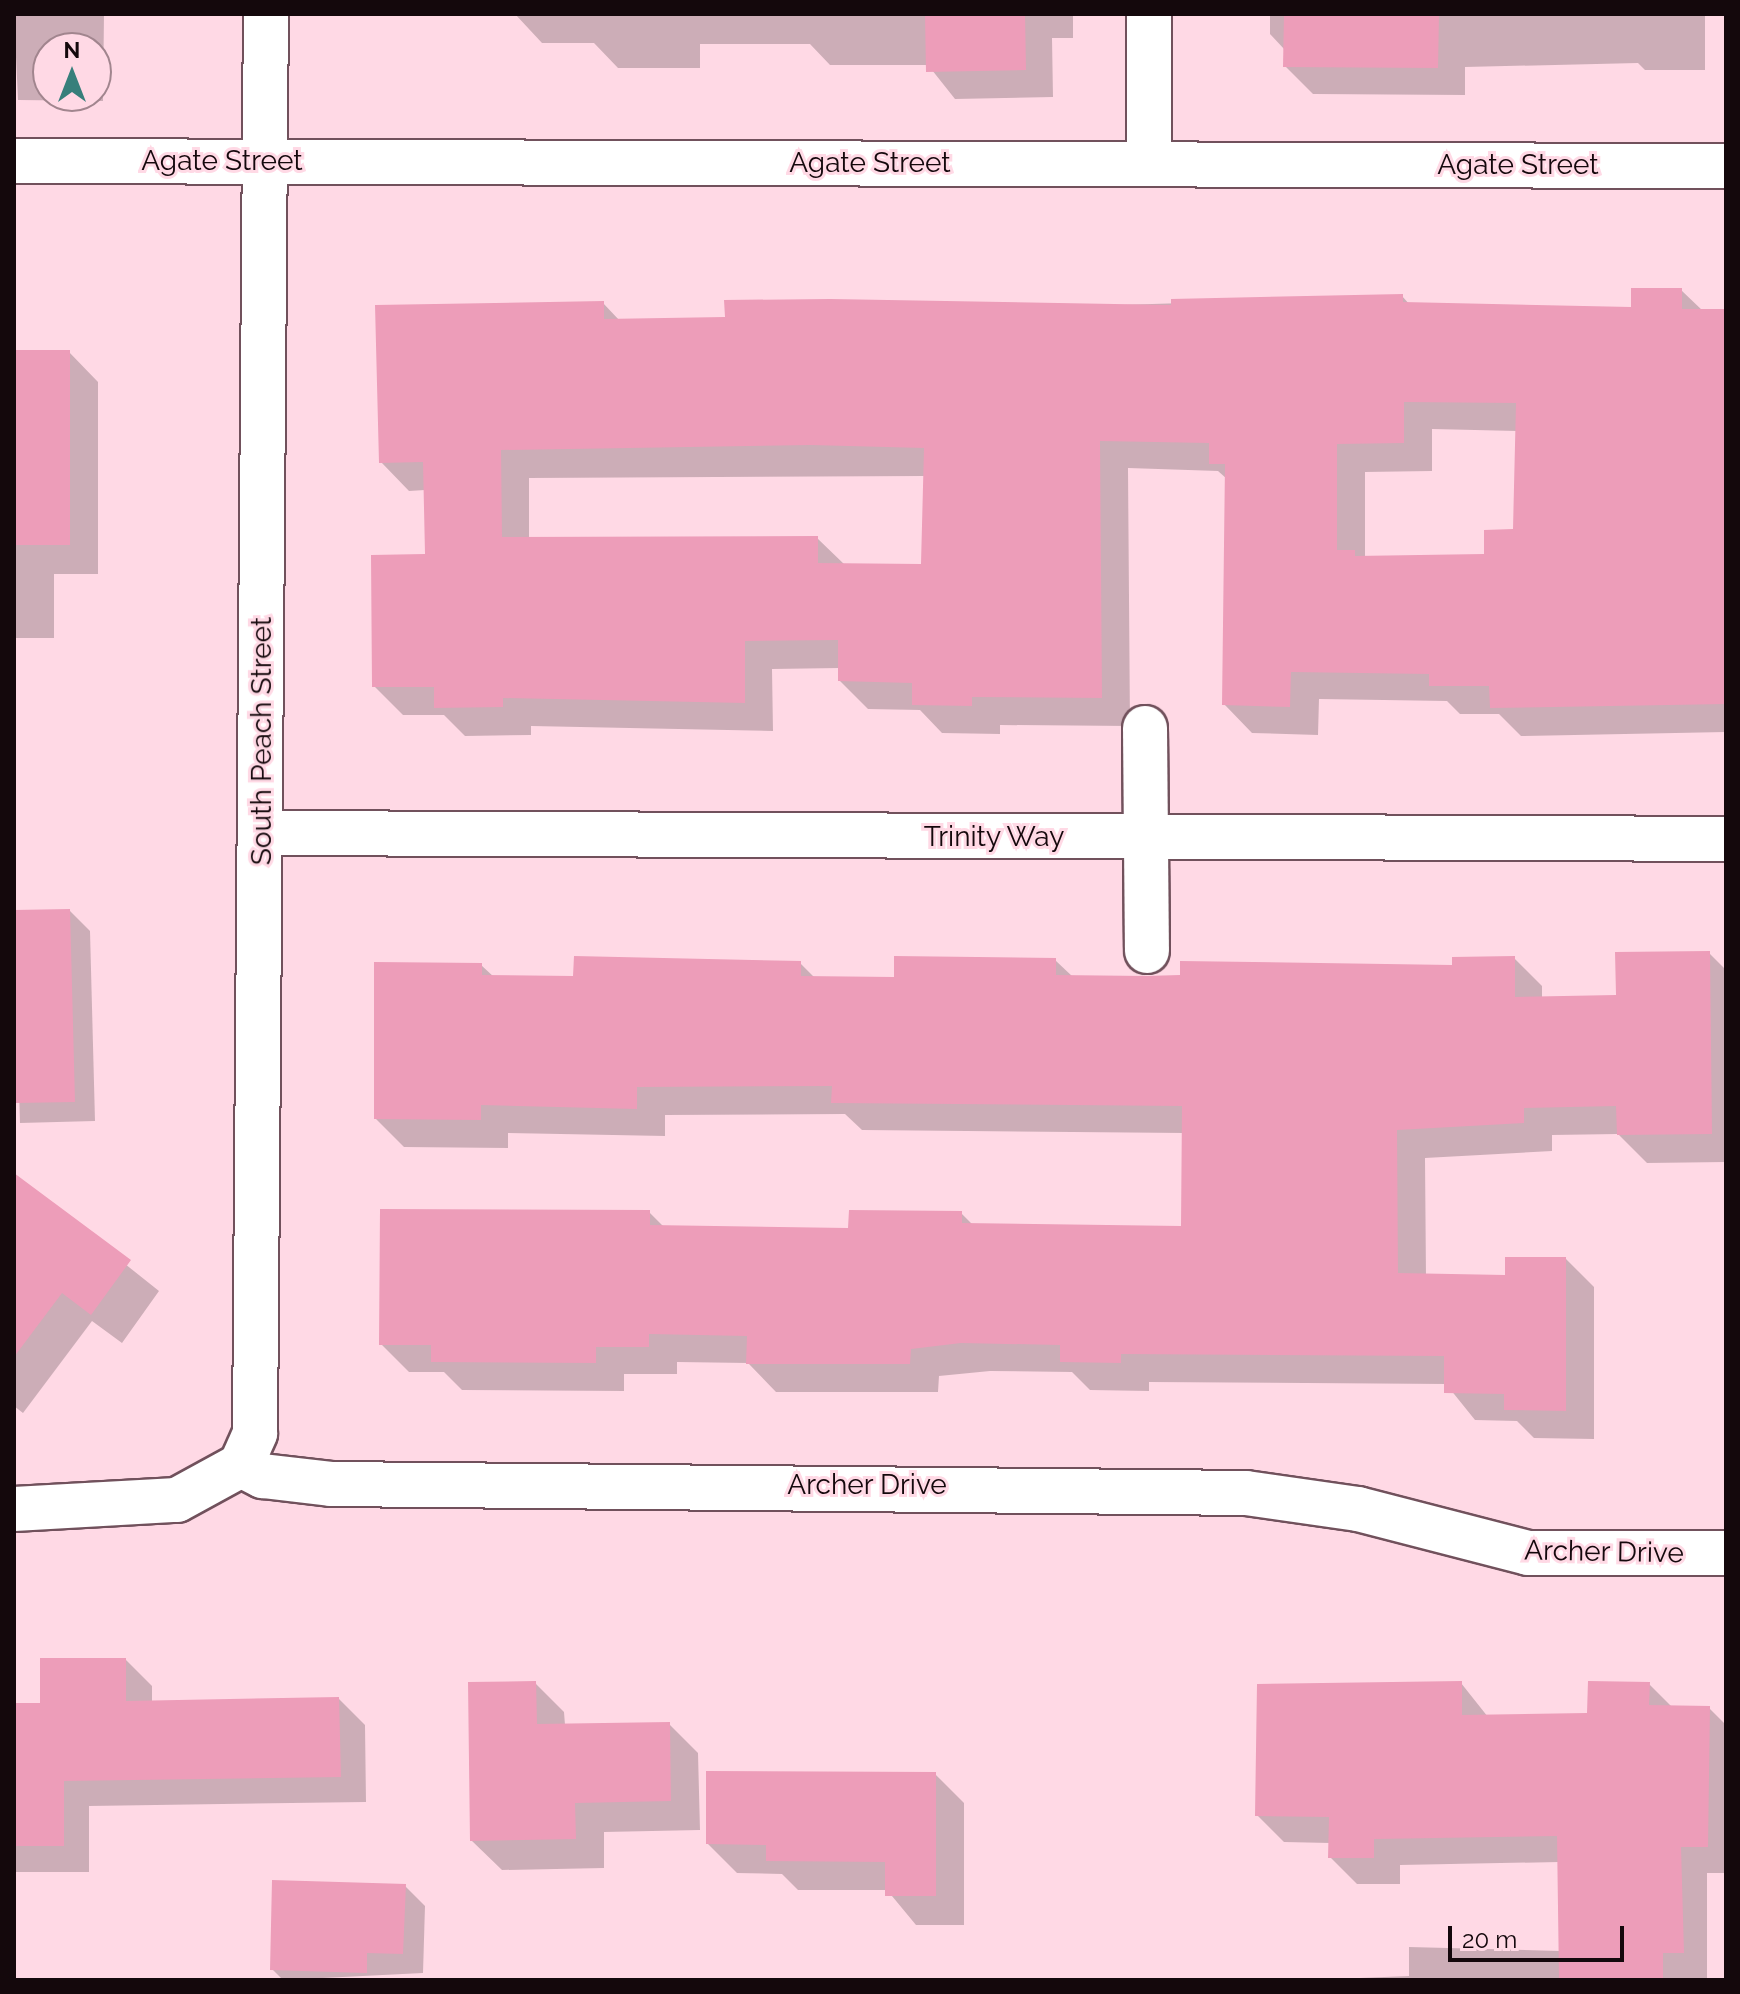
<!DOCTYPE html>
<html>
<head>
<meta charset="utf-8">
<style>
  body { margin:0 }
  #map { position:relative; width:1740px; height:1994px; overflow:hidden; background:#ffd9e5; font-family:Raleway,sans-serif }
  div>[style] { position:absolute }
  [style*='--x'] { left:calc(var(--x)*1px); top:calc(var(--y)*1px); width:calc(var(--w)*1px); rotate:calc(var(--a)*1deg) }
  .shadow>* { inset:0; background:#0003 }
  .building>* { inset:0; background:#ed9db9 }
  .roads { filter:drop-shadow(2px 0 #71515c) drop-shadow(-2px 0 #71515c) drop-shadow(0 2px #71515c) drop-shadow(0 -2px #71515c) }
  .minor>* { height:44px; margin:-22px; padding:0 22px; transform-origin:22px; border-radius:22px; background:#fff }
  span { translate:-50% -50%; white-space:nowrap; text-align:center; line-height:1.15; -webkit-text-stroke:6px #ffd9e5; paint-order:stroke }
  .street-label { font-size:28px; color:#14080c }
  .frame { position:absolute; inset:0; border:16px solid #14080c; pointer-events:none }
  .north { position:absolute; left:32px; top:32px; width:80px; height:80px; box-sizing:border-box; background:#ffd9e5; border:2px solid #a1858e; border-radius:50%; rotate:0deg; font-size:22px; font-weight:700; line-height:32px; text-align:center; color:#14080c }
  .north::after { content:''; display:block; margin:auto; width:28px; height:36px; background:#377f7b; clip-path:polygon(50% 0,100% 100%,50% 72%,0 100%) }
  .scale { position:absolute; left:1448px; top:1926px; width:176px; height:36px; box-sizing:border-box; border:4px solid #14080c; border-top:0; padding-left:10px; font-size:24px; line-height:28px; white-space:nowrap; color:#14080c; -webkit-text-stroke:6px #ffd9e5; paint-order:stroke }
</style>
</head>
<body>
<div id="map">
  <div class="shadow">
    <i style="clip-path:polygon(evenodd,14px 14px,104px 14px,103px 101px,18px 100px,14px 14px,48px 48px,96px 48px,96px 96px,48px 96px,48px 48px)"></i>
    <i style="clip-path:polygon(515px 14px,1073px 14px,1073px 38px,1052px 38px,1053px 97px,955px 99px,928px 65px,830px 65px,810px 44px,700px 44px,700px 68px,618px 68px,594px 43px,542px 43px)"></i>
    <i style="clip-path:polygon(1270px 14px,1705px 14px,1705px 70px,1645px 70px,1638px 63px,1465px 67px,1465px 95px,1313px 94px,1285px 66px,1285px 50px,1270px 34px)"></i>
    <i style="clip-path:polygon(evenodd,1681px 290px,1703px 311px,1726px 311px,1726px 732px,1521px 736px,1499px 714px,1460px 714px,1447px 701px,1319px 699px,1318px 735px,1252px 733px,1224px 704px,1227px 479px,1218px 471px,1128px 468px,1130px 726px,1000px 725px,1000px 734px,942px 733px,920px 710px,868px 709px,840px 681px,840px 668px,772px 669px,773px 731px,531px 726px,531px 735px,465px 736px,444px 715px,403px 715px,374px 686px,427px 556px,425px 490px,409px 491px,381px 462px,603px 303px,620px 321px,1402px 296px,1410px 305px,1633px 309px,1681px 290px,1432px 429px,1517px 431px,1515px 531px,1486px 556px,1365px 558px,1365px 472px,1432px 471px,1432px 429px,1681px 290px,925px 476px,923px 566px,845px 565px,817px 538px,529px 539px,529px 478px,925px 476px)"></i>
    <i style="clip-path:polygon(14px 352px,69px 352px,98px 382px,98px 574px,54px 574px,54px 638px,14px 638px)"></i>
    <i style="clip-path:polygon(70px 911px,90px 931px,95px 1121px,20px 1123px,14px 912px)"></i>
    <i style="clip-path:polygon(1709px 953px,1726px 970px,1726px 1162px,1647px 1163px,1618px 1134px,1552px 1135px,1552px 1151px,1425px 1158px,1426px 1276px,1507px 1277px,1566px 1259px,1594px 1287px,1594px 1439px,1534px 1438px,1517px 1421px,1475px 1420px,1446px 1384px,1149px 1382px,1149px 1391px,1090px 1390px,1072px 1372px,990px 1371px,939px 1376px,938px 1392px,776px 1392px,748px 1363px,677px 1362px,677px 1374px,624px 1374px,624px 1391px,462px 1390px,444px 1372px,409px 1372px,381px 1344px,649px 1212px,664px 1227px,850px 1230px,961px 1213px,973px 1225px,1183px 1228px,1184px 1133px,862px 1130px,845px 1114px,665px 1115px,665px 1136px,508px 1133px,508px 1148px,404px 1147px,376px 1119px,481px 965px,494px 977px,575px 978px,800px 963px,815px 978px,896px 979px,1055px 960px,1073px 977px,1146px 978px,1454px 967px,1514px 958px,1542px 986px,1542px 998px,1618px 997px)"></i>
    <i style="clip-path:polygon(22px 1182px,159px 1291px,122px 1343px,92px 1321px,23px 1413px,14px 1406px,14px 1193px)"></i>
    <i style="clip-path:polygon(126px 1660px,152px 1686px,152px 1703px,339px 1699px,365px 1725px,366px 1802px,89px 1806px,89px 1872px,14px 1872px,14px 1705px,42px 1705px)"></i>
    <i style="clip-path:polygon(535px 1683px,564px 1712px,565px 1725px,669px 1724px,698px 1753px,700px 1830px,604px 1832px,604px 1868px,502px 1870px,472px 1841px)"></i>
    <i style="clip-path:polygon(1461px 1683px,1488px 1717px,1589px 1715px,1649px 1684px,1673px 1708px,1709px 1708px,1726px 1725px,1726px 1873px,1707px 1873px,1707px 1980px,1310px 1980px,1409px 1976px,1409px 1947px,1560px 1951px,1559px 1862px,1400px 1865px,1400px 1884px,1357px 1884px,1330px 1857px,1330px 1843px,1284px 1842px,1257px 1815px)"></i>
    <i style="clip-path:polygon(935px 1774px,964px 1803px,964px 1925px,916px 1925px,887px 1890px,798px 1890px,782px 1874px,737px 1873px,708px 1844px)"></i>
    <i style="clip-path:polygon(405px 1886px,425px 1906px,423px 1973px,283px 1980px,272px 1969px)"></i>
  </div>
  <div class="building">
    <i style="clip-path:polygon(925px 14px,1025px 14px,1026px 70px,926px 72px)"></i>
    <i style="clip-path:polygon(1284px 14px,1439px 14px,1438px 68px,1283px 67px)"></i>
    <i style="clip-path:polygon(evenodd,1631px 288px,1682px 288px,1682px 309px,1726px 309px,1726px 704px,1490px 708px,1489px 686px,1429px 686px,1429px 674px,1291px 672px,1290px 707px,1222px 705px,1225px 464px,1209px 464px,1209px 443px,1100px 441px,1102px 698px,972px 697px,972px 706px,912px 705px,912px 683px,838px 681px,838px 640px,745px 641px,745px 703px,503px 698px,503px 707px,434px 708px,434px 687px,372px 687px,371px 555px,425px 554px,423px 462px,379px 463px,375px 305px,604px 301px,604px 319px,725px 317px,724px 300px,830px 299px,1171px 305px,1171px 299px,1403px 294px,1403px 302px,1631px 307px,1631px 288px,1404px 402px,1516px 403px,1513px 529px,1484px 530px,1484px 554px,1355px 556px,1355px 550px,1337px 550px,1337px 444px,1404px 443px,1404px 402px,1631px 288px,811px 445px,924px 448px,921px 564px,818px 563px,818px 536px,502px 537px,501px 450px,811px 445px)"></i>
    <i style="clip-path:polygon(14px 350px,70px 350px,70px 545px,14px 545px)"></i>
    <i style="clip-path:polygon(70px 909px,75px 1102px,14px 1103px,14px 910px)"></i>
    <i style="clip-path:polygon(1710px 951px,1712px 1134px,1617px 1135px,1616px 1106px,1524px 1108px,1524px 1123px,1397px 1130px,1398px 1273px,1505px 1275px,1505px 1257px,1566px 1257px,1566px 1411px,1504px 1410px,1504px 1394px,1444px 1393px,1444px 1356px,1121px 1354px,1121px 1363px,1060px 1362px,1060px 1345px,961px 1343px,911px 1349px,910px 1364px,746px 1364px,747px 1336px,649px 1334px,649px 1347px,596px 1347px,596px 1363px,431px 1362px,431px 1345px,379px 1345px,380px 1209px,650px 1210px,650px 1225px,848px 1228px,849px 1210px,962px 1211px,962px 1223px,1181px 1226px,1182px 1106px,831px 1103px,832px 1086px,637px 1087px,637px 1109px,481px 1105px,481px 1120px,374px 1119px,374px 962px,482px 963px,482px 975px,573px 976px,574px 956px,801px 961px,801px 976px,894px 977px,894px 956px,1056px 958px,1056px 975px,1146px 976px,1180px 975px,1180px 961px,1452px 965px,1452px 957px,1515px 956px,1515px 997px,1616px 995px,1615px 952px)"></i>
    <i style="clip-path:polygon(14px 1173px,131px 1260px,91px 1315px,62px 1293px,14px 1357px)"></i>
    <i style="clip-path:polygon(40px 1658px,126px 1658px,126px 1701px,339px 1697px,341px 1777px,64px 1781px,64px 1846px,14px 1846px,14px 1703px,40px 1703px)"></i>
    <i style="clip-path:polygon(536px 1681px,537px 1724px,670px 1722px,671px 1801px,575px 1803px,576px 1839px,470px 1841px,468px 1682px)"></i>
    <i style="clip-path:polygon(1462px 1681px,1462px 1715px,1587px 1713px,1588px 1681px,1650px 1682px,1649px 1705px,1710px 1706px,1708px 1847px,1681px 1847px,1684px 1953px,1663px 1953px,1663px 1980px,1559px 1980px,1557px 1836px,1374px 1839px,1374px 1858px,1328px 1858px,1329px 1817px,1255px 1816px,1257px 1684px)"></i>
    <i style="clip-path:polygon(706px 1771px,936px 1772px,936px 1896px,885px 1896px,885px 1862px,766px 1861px,766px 1845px,706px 1844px)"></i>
    <i style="clip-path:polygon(272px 1880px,406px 1884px,403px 1954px,367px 1953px,367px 1973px,270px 1970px)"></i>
  </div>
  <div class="roads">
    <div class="minor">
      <i style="--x:14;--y:161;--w:1712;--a:0.17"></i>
      <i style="--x:1149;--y:164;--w:150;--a:-90"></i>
      <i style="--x:1145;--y:728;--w:223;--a:89.5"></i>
      <i style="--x:262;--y:833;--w:1464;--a:0.23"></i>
      <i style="--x:241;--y:1465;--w:25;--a:27"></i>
      <i style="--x:263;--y:1476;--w:68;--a:6.7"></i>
      <i style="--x:331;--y:1484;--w:915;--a:0.56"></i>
      <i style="--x:1246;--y:1493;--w:113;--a:8.1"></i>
      <i style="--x:1358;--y:1509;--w:176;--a:14.5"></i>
      <i style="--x:1528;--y:1553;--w:198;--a:0"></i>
      <i style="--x:241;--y:1465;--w:35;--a:-66"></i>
      <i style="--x:255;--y:1433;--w:1419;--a:-89.56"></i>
      <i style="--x:14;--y:1509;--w:163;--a:-3.2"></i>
      <i style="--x:177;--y:1500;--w:73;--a:-28.7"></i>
    </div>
  </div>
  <div class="street-label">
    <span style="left:222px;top:161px">Agate Street</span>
    <span style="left:870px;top:163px">Agate Street</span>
    <span style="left:1518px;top:165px">Agate Street</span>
    <span style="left:262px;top:741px;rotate:-90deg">South Peach Street</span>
    <span style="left:994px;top:837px">Trinity Way</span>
    <span style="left:867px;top:1485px">Archer Drive</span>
    <span style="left:1604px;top:1552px;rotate:1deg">Archer Drive</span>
  </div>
  <div class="frame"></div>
  <div class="north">N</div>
  <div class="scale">20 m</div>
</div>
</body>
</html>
